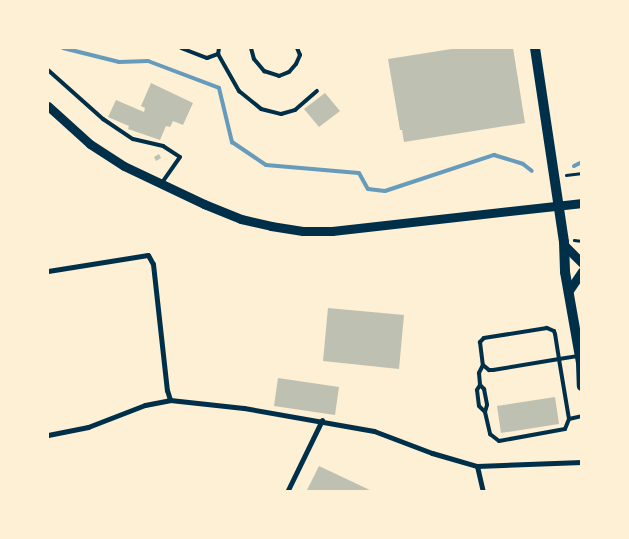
<!DOCTYPE html>
<html>
<head>
<meta charset="utf-8">
<style>
  body { margin:0 }
  #map { position:relative; width:629px; height:539px; overflow:hidden; background:#fdf0d5; font-family:"Source Sans 3",sans-serif }
  div>[style] { position:absolute }
  [style*='--x'] { left:calc(var(--x)*1px); top:calc(var(--y)*1px); width:calc(var(--w)*1px); rotate:calc(var(--a)*1deg) }
  .stream>* { height:4px; margin:-2px; padding:0 2px; transform-origin:2px; border-radius:2px; background:#669bbc }
  .building>* { inset:0; background:#bec0b2 }
  .path>* { height:2.5px; margin:-1.25px; padding:0 1.25px; transform-origin:1.25px; border-radius:1.25px; background:#003049 }
  .service>* { height:4px; margin:-2px; padding:0 2px; transform-origin:2px; border-radius:2px; background:#003049 }
  .minor>* { height:5px; margin:-2.5px; padding:0 2.5px; transform-origin:2.5px; border-radius:2.5px; background:#003049 }
  .tertiary>* { height:9px; margin:-4.5px; padding:0 4.5px; transform-origin:4.5px; border-radius:4.5px; background:#003049 }
  .secondary>* { height:10px; margin:-5px; padding:0 5px; transform-origin:5px; border-radius:5px; background:#003049 }
  span { translate:-50% -50%; white-space:nowrap; text-align:center; line-height:1.15; -webkit-text-stroke:5px #fdf0d5; paint-order:stroke }
  .frame { position:absolute; inset:0; border:49px solid #fdf0d5; pointer-events:none }
</style>
</head>
<body>
<div id="map">
  <div class="stream">
    <i style="--x:63;--y:48;--w:58;--a:14"></i>
    <i style="--x:119;--y:62;--w:29;--a:-2"></i>
    <i style="--x:148;--y:61;--w:76;--a:20.8"></i>
    <i style="--x:219;--y:88;--w:56;--a:76.5"></i>
    <i style="--x:232;--y:142;--w:41;--a:34.1"></i>
    <i style="--x:266;--y:165;--w:93;--a:4.9"></i>
    <i style="--x:359;--y:173;--w:18;--a:61"></i>
    <i style="--x:368;--y:189;--w:17;--a:7"></i>
    <i style="--x:385;--y:191;--w:115;--a:-18.3"></i>
    <i style="--x:494;--y:155;--w:30;--a:17"></i>
    <i style="--x:523;--y:164;--w:11;--a:38"></i>
    <i style="--x:574;--y:166;--w:9;--a:-27"></i>
  </div>
  <div class="building">
    <i style="clip-path:polygon(458px 48px,513px 48px,525px 123px,404px 142px,402px 130px,400px 130px,388px 59px)"></i>
    <i style="clip-path:polygon(151px 83px,193px 103px,183px 125px,173px 121px,170px 127px,166px 126px,160px 140px,128px 129px,129px 126px,108px 117px,116px 100px,144px 112px,145px 108px,141px 106px)"></i>
    <i style="clip-path:polygon(325px 93px,340px 111px,319px 127px,304px 109px)"></i>
    <i style="clip-path:polygon(159px 154px,161px 158px,156px 161px,154px 157px)"></i>
    <i style="clip-path:polygon(328px 308px,404px 315px,399px 369px,323px 361px)"></i>
    <i style="clip-path:polygon(278px 378px,339px 387px,335px 415px,274px 406px)"></i>
    <i style="clip-path:polygon(555px 397px,559px 424px,501px 433px,497px 406px)"></i>
    <i style="clip-path:polygon(319px 466px,374px 492px,306px 492px)"></i>
  </div>
  <div class="path">
    <i style="--x:566;--y:175;--w:16;--a:-7"></i>
    <i style="--x:574;--y:240;--w:8;--a:7"></i>
  </div>
  <div class="service">
    <i style="--x:181;--y:48;--w:28;--a:21"></i>
    <i style="--x:207;--y:58;--w:12;--a:-20"></i>
    <i style="--x:219;--y:48;--w:6;--a:99"></i>
    <i style="--x:218;--y:54;--w:43;--a:60.4"></i>
    <i style="--x:239;--y:91;--w:28;--a:39"></i>
    <i style="--x:261;--y:109;--w:21;--a:14"></i>
    <i style="--x:281;--y:114;--w:15;--a:-16"></i>
    <i style="--x:295;--y:110;--w:29;--a:-41"></i>
    <i style="--x:251;--y:48;--w:11;--a:75"></i>
    <i style="--x:254;--y:59;--w:16;--a:50"></i>
    <i style="--x:264;--y:71;--w:16;--a:18"></i>
    <i style="--x:279;--y:76;--w:11;--a:-22"></i>
    <i style="--x:289;--y:72;--w:11;--a:-49"></i>
    <i style="--x:296;--y:64;--w:10;--a:-66"></i>
    <i style="--x:300;--y:55;--w:8;--a:-113"></i>
    <i style="--x:48;--y:70;--w:74;--a:41.7"></i>
    <i style="--x:103;--y:119;--w:36;--a:34"></i>
    <i style="--x:133;--y:139;--w:31;--a:13"></i>
    <i style="--x:163;--y:146;--w:20;--a:33"></i>
    <i style="--x:180;--y:157;--w:32;--a:125"></i>
    <i style="--x:483;--y:365;--w:9;--a:117"></i>
    <i style="--x:479;--y:373;--w:12;--a:85"></i>
    <i style="--x:480;--y:385;--w:6;--a:121"></i>
    <i style="--x:477;--y:390;--w:16;--a:83"></i>
    <i style="--x:479;--y:406;--w:8;--a:45"></i>
    <i style="--x:480;--y:385;--w:6;--a:45"></i>
    <i style="--x:484;--y:389;--w:16;--a:79"></i>
    <i style="--x:487;--y:405;--w:7;--a:106"></i>
    <i style="--x:485;--y:412;--w:23;--a:77"></i>
    <i style="--x:490;--y:434;--w:11;--a:38"></i>
    <i style="--x:499;--y:441;--w:67;--a:-10.3"></i>
    <i style="--x:565;--y:429;--w:11;--a:-68"></i>
    <i style="--x:569;--y:419;--w:61;--a:-99.5"></i>
    <i style="--x:559;--y:359;--w:25;--a:-99"></i>
    <i style="--x:555;--y:334;--w:3;--a:-108"></i>
    <i style="--x:554;--y:331;--w:8;--a:-157"></i>
    <i style="--x:547;--y:328;--w:64;--a:171"></i>
    <i style="--x:484;--y:338;--w:6;--a:135"></i>
    <i style="--x:480;--y:342;--w:23;--a:83"></i>
    <i style="--x:483;--y:365;--w:8;--a:40"></i>
    <i style="--x:489;--y:370;--w:4;--a:0"></i>
    <i style="--x:493;--y:370;--w:67;--a:-9.5"></i>
    <i style="--x:559;--y:359;--w:20;--a:-9"></i>
    <i style="--x:569;--y:419;--w:13;--a:-13"></i>
  </div>
  <div class="minor">
    <i style="--x:48;--y:271;--w:101;--a:-9.1"></i>
    <i style="--x:148;--y:255;--w:10;--a:61"></i>
    <i style="--x:153;--y:264;--w:127;--a:83.7"></i>
    <i style="--x:167;--y:390;--w:10;--a:73"></i>
    <i style="--x:48;--y:435;--w:41;--a:-11.3"></i>
    <i style="--x:88;--y:427;--w:61;--a:-21.1"></i>
    <i style="--x:145;--y:405;--w:25;--a:-11"></i>
    <i style="--x:170;--y:400;--w:74;--a:6.2"></i>
    <i style="--x:244;--y:408;--w:132;--a:10"></i>
    <i style="--x:374;--y:431;--w:62;--a:20.8"></i>
    <i style="--x:432;--y:453;--w:47;--a:16.1"></i>
    <i style="--x:477;--y:466;--w:105;--a:-2.2"></i>
    <i style="--x:477;--y:466;--w:27;--a:77"></i>
    <i style="--x:287;--y:492;--w:80;--a:-64.1"></i>
  </div>
  <div class="tertiary">
    <i style="--x:48;--y:106;--w:57;--a:42.1"></i>
    <i style="--x:90;--y:144;--w:40;--a:32.9"></i>
    <i style="--x:124;--y:166;--w:89;--a:25.4"></i>
    <i style="--x:204;--y:204;--w:40;--a:22"></i>
    <i style="--x:241;--y:219;--w:31;--a:13"></i>
    <i style="--x:271;--y:226;--w:32;--a:9"></i>
    <i style="--x:303;--y:231;--w:29;--a:0"></i>
    <i style="--x:332;--y:231;--w:252;--a:-6.4"></i>
    <i style="--x:564;--y:245;--w:25;--a:45"></i>
    <i style="--x:568;--y:292;--w:25;--a:-56"></i>
  </div>
  <div class="secondary">
    <i style="--x:535;--y:48;--w:196;--a:81.5"></i>
    <i style="--x:564;--y:242;--w:30;--a:88"></i>
    <i style="--x:565;--y:272;--w:92;--a:80"></i>
    <i style="--x:581;--y:363;--w:23;--a:88"></i>
  </div>
  <div class="frame"></div>
</div>
</body>
</html>
